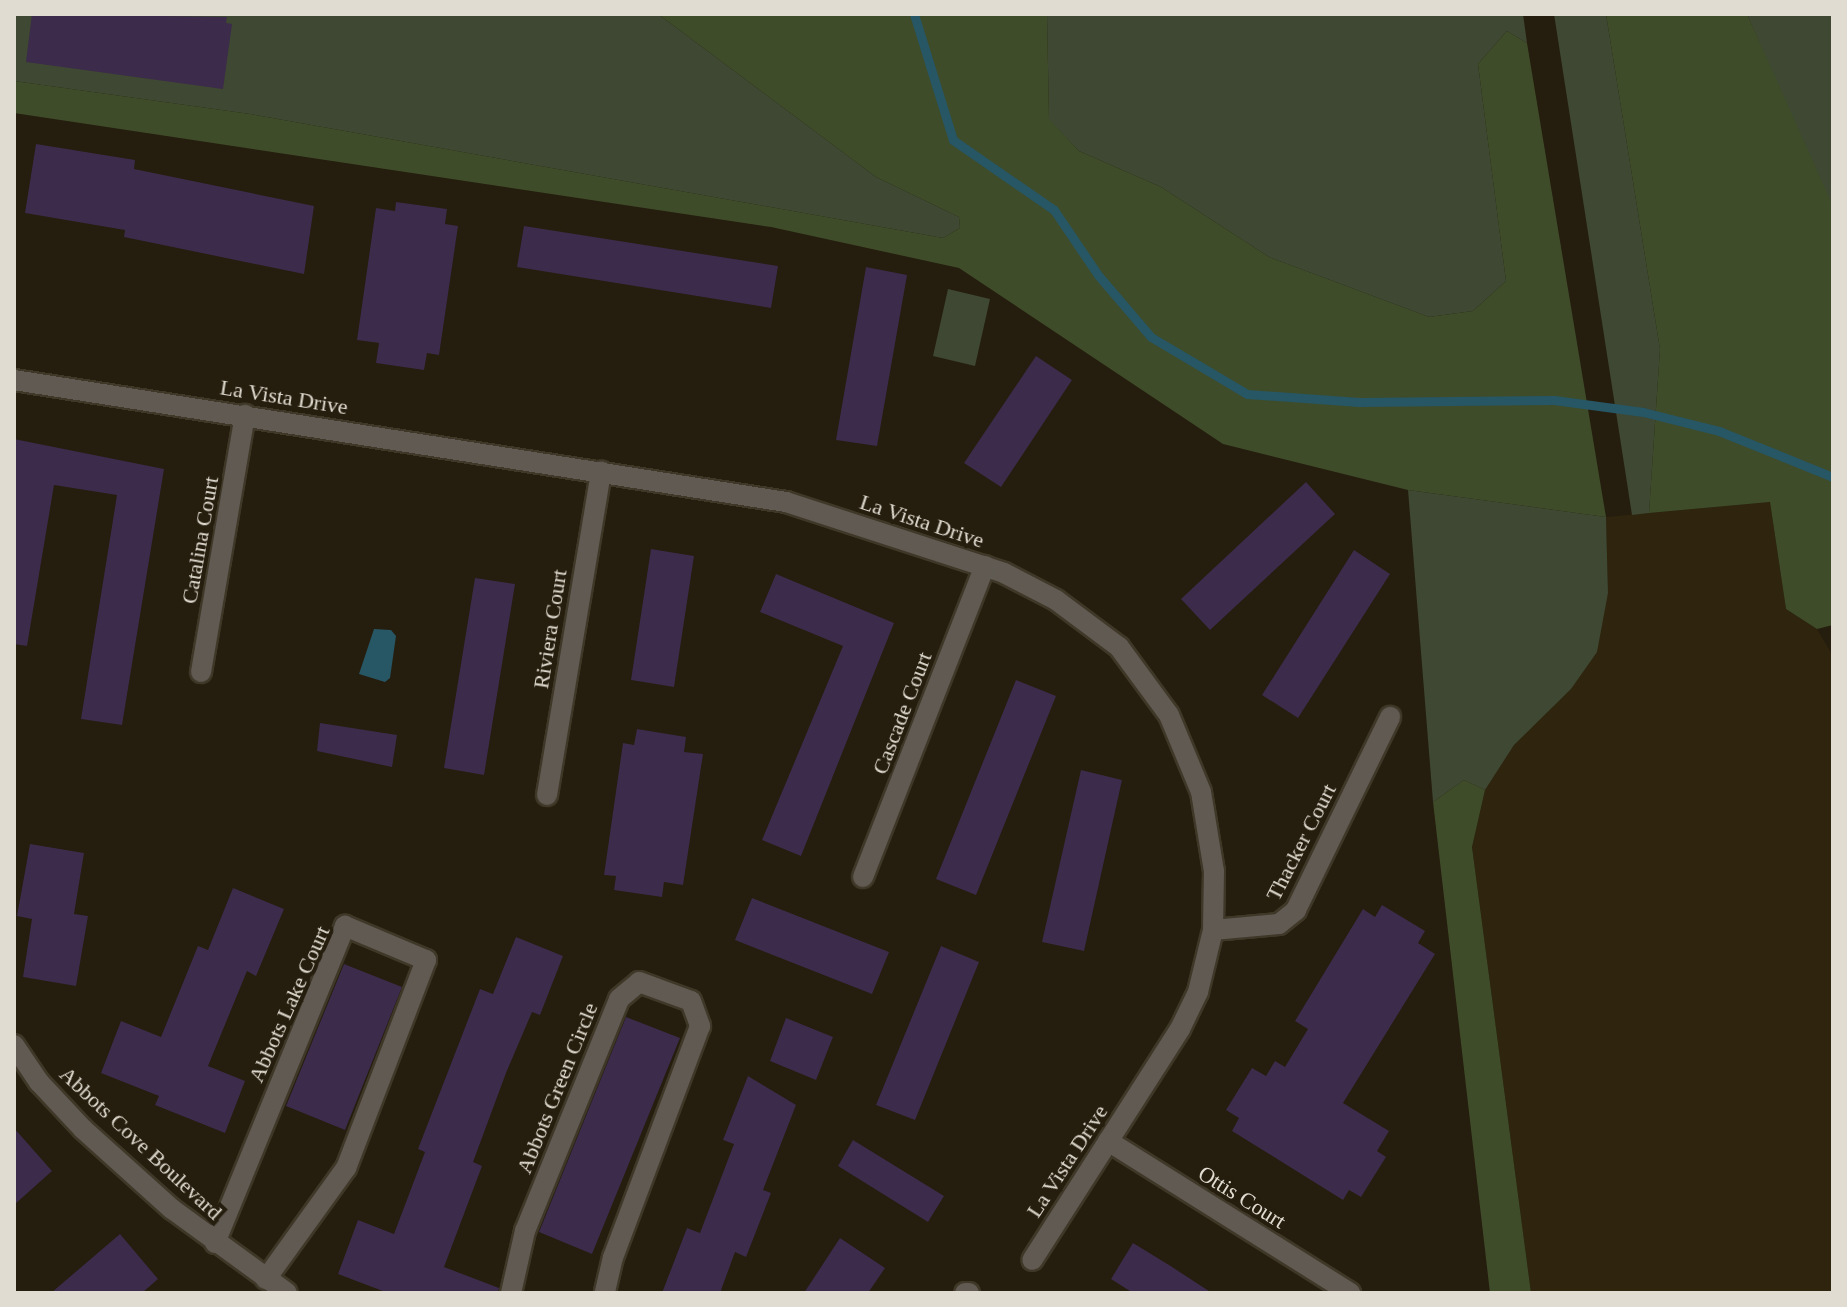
<!DOCTYPE html>
<html>
<head>
<meta charset="utf-8">
<style>
  body { margin:0 }
  #map { position:relative; width:1847px; height:1307px; overflow:hidden; background:#251d0d; font-family:"Times New Roman",serif }
  div>[style] { position:absolute }
  [style*='--x'] { left:calc(var(--x)*1px); top:calc(var(--y)*1px); width:calc(var(--w)*1px); rotate:calc(var(--a)*1deg) }
  .built>* { inset:0; background:#2f240d }
  .green>* { inset:0; background:#3e4832 }
  .forest>* { inset:0; background:#3e4c2a }
  .water>* { inset:0; background:#275665 }
  .stream>* { height:9px; margin:-4.5px; padding:0 4.5px; transform-origin:4.5px; border-radius:4.5px; background:#275665 }
  .building>* { inset:0; background:#3c2b4a }
  .roads { filter:drop-shadow(2px 0 #3f3828) drop-shadow(-2px 0 #3f3828) drop-shadow(0 2px #3f3828) drop-shadow(0 -2px #3f3828) }
  .minor>* { height:20px; margin:-10px; padding:0 10px; transform-origin:10px; border-radius:10px; background:#605a53 }
  span { translate:-50% -50%; white-space:nowrap; text-align:center; line-height:1.15; -webkit-text-stroke:8px #251d0d; paint-order:stroke }
  .street-label { font-size:22px; color:#e1dcd1 }
  .frame { position:absolute; inset:0; border:16px solid #e1dcd1; pointer-events:none }
</style>
</head>
<body>
<div id="map">
  <div class="built">
    <i style="clip-path:polygon(1770px 502px,1786px 609px,1817px 629px,1833px 656px,1833px 1293px,1531px 1293px,1472px 847px,1485px 790px,1514px 745px,1571px 689px,1608px 593px,1606px 517px)"></i>
  </div>
  <div class="green">
    <i style="clip-path:polygon(14px 14px,658px 14px,876px 177px,959px 217px,960px 228px,943px 238px,250px 114px,14px 81px)"></i>
    <i style="clip-path:polygon(1047px 14px,1523px 14px,1527px 43px,1507px 31px,1478px 64px,1506px 281px,1473px 311px,1429px 317px,1269px 257px,1161px 187px,1079px 151px,1049px 120px)"></i>
    <i style="clip-path:polygon(1554px 14px,1606px 14px,1660px 349px,1649px 513px,1632px 515px)"></i>
    <i style="clip-path:polygon(1747px 14px,1833px 14px,1833px 206px,1826px 199px)"></i>
    <i style="clip-path:polygon(948px 289px,990px 299px,975px 366px,933px 356px)"></i>
    <i style="clip-path:polygon(1408px 490px,1606px 517px,1608px 593px,1597px 652px,1571px 689px,1514px 745px,1485px 790px,1464px 780px,1433px 802px)"></i>
  </div>
  <div class="forest">
    <i style="clip-path:polygon(658px 14px,1047px 14px,1049px 119px,1079px 151px,1161px 187px,1269px 257px,1429px 317px,1473px 311px,1506px 281px,1478px 64px,1507px 31px,1527px 43px,1606px 517px,1408px 490px,1223px 444px,959px 268px,771px 227px,14px 113px,14px 81px,250px 114px,943px 238px,960px 228px,959px 217px,876px 177px)"></i>
    <i style="clip-path:polygon(1606px 14px,1747px 14px,1833px 206px,1833px 625px,1817px 629px,1786px 609px,1770px 502px,1649px 513px,1660px 349px)"></i>
    <i style="clip-path:polygon(1464px 780px,1485px 790px,1472px 847px,1531px 1293px,1490px 1293px,1433px 802px)"></i>
  </div>
  <div class="water">
    <i style="clip-path:polygon(374px 629px,391px 630px,396px 636px,390px 678px,385px 682px,359px 674px)"></i>
  </div>
  <div class="stream">
    <i style="--x:914;--y:14;--w:132;--a:72.8"></i>
    <i style="--x:953;--y:140;--w:123;--a:34.7"></i>
    <i style="--x:1054;--y:210;--w:78;--a:55.9"></i>
    <i style="--x:1098;--y:275;--w:82;--a:49.5"></i>
    <i style="--x:1151;--y:337;--w:112;--a:30.7"></i>
    <i style="--x:1247;--y:394;--w:112;--a:4.1"></i>
    <i style="--x:1359;--y:402;--w:195;--a:-0.6"></i>
    <i style="--x:1554;--y:400;--w:90;--a:7.7"></i>
    <i style="--x:1643;--y:412;--w:78;--a:14"></i>
    <i style="--x:1719;--y:431;--w:123;--a:22"></i>
  </div>
  <div class="building">
    <i style="clip-path:polygon(32px 14px,227px 17px,226px 23px,232px 24px,223px 89px,26px 62px)"></i>
    <i style="clip-path:polygon(36px 144px,135px 160px,134px 169px,314px 206px,304px 274px,124px 237px,125px 230px,25px 213px)"></i>
    <i style="clip-path:polygon(396px 202px,447px 209px,445px 224px,458px 226px,439px 355px,427px 353px,424px 370px,376px 363px,379px 343px,357px 340px,376px 208px,395px 211px)"></i>
    <i style="clip-path:polygon(524px 226px,778px 266px,771px 308px,517px 267px)"></i>
    <i style="clip-path:polygon(866px 267px,907px 275px,877px 446px,836px 440px)"></i>
    <i style="clip-path:polygon(1036px 356px,1072px 380px,1001px 487px,964px 463px)"></i>
    <i style="clip-path:polygon(14px 439px,164px 469px,122px 725px,81px 719px,117px 495px,54px 485px,27px 646px,14px 644px)"></i>
    <i style="clip-path:polygon(1306px 482px,1335px 514px,1210px 630px,1181px 599px)"></i>
    <i style="clip-path:polygon(651px 549px,694px 556px,674px 687px,631px 680px)"></i>
    <i style="clip-path:polygon(1354px 550px,1390px 574px,1298px 718px,1262px 695px)"></i>
    <i style="clip-path:polygon(776px 574px,894px 623px,801px 856px,762px 840px,843px 646px,760px 612px)"></i>
    <i style="clip-path:polygon(475px 578px,515px 584px,484px 775px,444px 768px)"></i>
    <i style="clip-path:polygon(1016px 680px,1056px 696px,976px 895px,936px 879px)"></i>
    <i style="clip-path:polygon(320px 723px,397px 735px,392px 767px,317px 751px)"></i>
    <i style="clip-path:polygon(637px 729px,686px 737px,684px 752px,703px 754px,683px 885px,664px 882px,662px 897px,614px 890px,616px 876px,604px 875px,623px 743px,634px 745px)"></i>
    <i style="clip-path:polygon(1081px 770px,1122px 780px,1084px 951px,1042px 942px)"></i>
    <i style="clip-path:polygon(30px 844px,84px 853px,74px 914px,88px 916px,76px 986px,23px 977px,32px 919px,17px 916px)"></i>
    <i style="clip-path:polygon(233px 888px,284px 909px,256px 976px,247px 971px,208px 1066px,245px 1081px,225px 1133px,155px 1105px,159px 1096px,101px 1073px,121px 1021px,161px 1037px,198px 946px,208px 950px)"></i>
    <i style="clip-path:polygon(752px 898px,889px 952px,872px 994px,735px 940px)"></i>
    <i style="clip-path:polygon(1382px 905px,1425px 931px,1418px 943px,1435px 954px,1343px 1103px,1389px 1131px,1377px 1151px,1386px 1157px,1361px 1197px,1349px 1190px,1343px 1200px,1232px 1131px,1239px 1118px,1226px 1110px,1252px 1068px,1266px 1076px,1275px 1061px,1285px 1067px,1308px 1029px,1295px 1021px,1363px 909px,1375px 917px)"></i>
    <i style="clip-path:polygon(516px 937px,563px 956px,540px 1015px,532px 1012px,506px 1073px,473px 1162px,482px 1166px,444px 1267px,499px 1288px,498px 1293px,388px 1293px,338px 1274px,358px 1220px,394px 1234px,425px 1152px,418px 1149px,480px 989px,493px 994px)"></i>
    <i style="clip-path:polygon(941px 946px,979px 962px,915px 1120px,876px 1105px)"></i>
    <i style="clip-path:polygon(344px 964px,402px 987px,345px 1130px,286px 1106px)"></i>
    <i style="clip-path:polygon(626px 1017px,680px 1038px,592px 1254px,539px 1232px)"></i>
    <i style="clip-path:polygon(786px 1018px,833px 1037px,816px 1080px,770px 1061px)"></i>
    <i style="clip-path:polygon(748px 1076px,796px 1105px,763px 1190px,771px 1193px,746px 1257px,735px 1252px,720px 1293px,662px 1293px,687px 1228px,700px 1233px,734px 1144px,723px 1140px)"></i>
    <i style="clip-path:polygon(14px 1128px,52px 1171px,14px 1205px)"></i>
    <i style="clip-path:polygon(853px 1140px,944px 1196px,928px 1222px,838px 1166px)"></i>
    <i style="clip-path:polygon(120px 1234px,158px 1279px,142px 1293px,51px 1293px)"></i>
    <i style="clip-path:polygon(840px 1238px,885px 1268px,868px 1293px,804px 1293px)"></i>
    <i style="clip-path:polygon(1133px 1243px,1169px 1265px,1212px 1293px,1133px 1293px,1111px 1279px)"></i>
  </div>
  <div class="roads">
    <div class="minor">
      <i style="--x:14;--y:380;--w:782;--a:8.98"></i>
      <i style="--x:786;--y:502;--w:229;--a:18"></i>
      <i style="--x:1004;--y:573;--w:59;--a:27.4"></i>
      <i style="--x:1056;--y:600;--w:79;--a:36.7"></i>
      <i style="--x:1119;--y:647;--w:84;--a:53.7"></i>
      <i style="--x:1169;--y:715;--w:83;--a:67.4"></i>
      <i style="--x:1201;--y:792;--w:80;--a:80.7"></i>
      <i style="--x:1214;--y:871;--w:59;--a:91"></i>
      <i style="--x:1213;--y:930;--w:64;--a:103.6"></i>
      <i style="--x:1198;--y:992;--w:41;--a:115.9"></i>
      <i style="--x:1180;--y:1029;--w:274;--a:122.6"></i>
      <i style="--x:201;--y:672;--w:261;--a:-80.3"></i>
      <i style="--x:547;--y:795;--w:328;--a:-80.5"></i>
      <i style="--x:863;--y:877;--w:334;--a:-68.6"></i>
      <i style="--x:1213;--y:930;--w:66;--a:-5.2"></i>
      <i style="--x:1279;--y:924;--w:22;--a:-39"></i>
      <i style="--x:1296;--y:910;--w:215;--a:-64"></i>
      <i style="--x:14;--y:1045;--w:45;--a:56"></i>
      <i style="--x:39;--y:1082;--w:64;--a:46.9"></i>
      <i style="--x:83;--y:1129;--w:120;--a:42"></i>
      <i style="--x:172;--y:1209;--w:142;--a:36.1"></i>
      <i style="--x:1108;--y:1141;--w:286;--a:32.1"></i>
      <i style="--x:215;--y:1243;--w:343;--a:-67.7"></i>
      <i style="--x:345;--y:926;--w:88;--a:22.8"></i>
      <i style="--x:426;--y:960;--w:223;--a:111"></i>
      <i style="--x:346;--y:1168;--w:137;--a:125.8"></i>
      <i style="--x:511;--y:1293;--w:64;--a:-77.3"></i>
      <i style="--x:525;--y:1231;--w:250;--a:-67.9"></i>
      <i style="--x:619;--y:999;--w:26;--a:-40"></i>
      <i style="--x:639;--y:982;--w:55;--a:20.1"></i>
      <i style="--x:691;--y:1001;--w:27;--a:70"></i>
      <i style="--x:700;--y:1026;--w:247;--a:110.6"></i>
      <i style="--x:613;--y:1257;--w:37;--a:103"></i>
      <i style="--x:965;--y:1293;--w:4;--a:0"></i>
    </div>
  </div>
  <div class="street-label">
    <span style="left:284px;top:397px;rotate:9deg">La Vista Drive</span>
    <span style="left:922px;top:521px;rotate:18deg">La Vista Drive</span>
    <span style="left:200px;top:540px;rotate:-80deg">Catalina Court</span>
    <span style="left:550px;top:629px;rotate:-81deg">Riviera Court</span>
    <span style="left:902px;top:713px;rotate:-69deg">Cascade Court</span>
    <span style="left:1301px;top:842px;rotate:-63deg">Thacker Court</span>
    <span style="left:289px;top:1004px;rotate:-66deg">Abbots Lake Court</span>
    <span style="left:557px;top:1088px;rotate:-68deg">Abbots Green Circle</span>
    <span style="left:141px;top:1143px;rotate:43deg">Abbots Cove Boulevard</span>
    <span style="left:1067px;top:1161px;rotate:-57deg">La Vista Drive</span>
    <span style="left:1242px;top:1197px;rotate:32deg">Ottis Court</span>
  </div>
  <div class="frame"></div>
</div>
</body>
</html>
